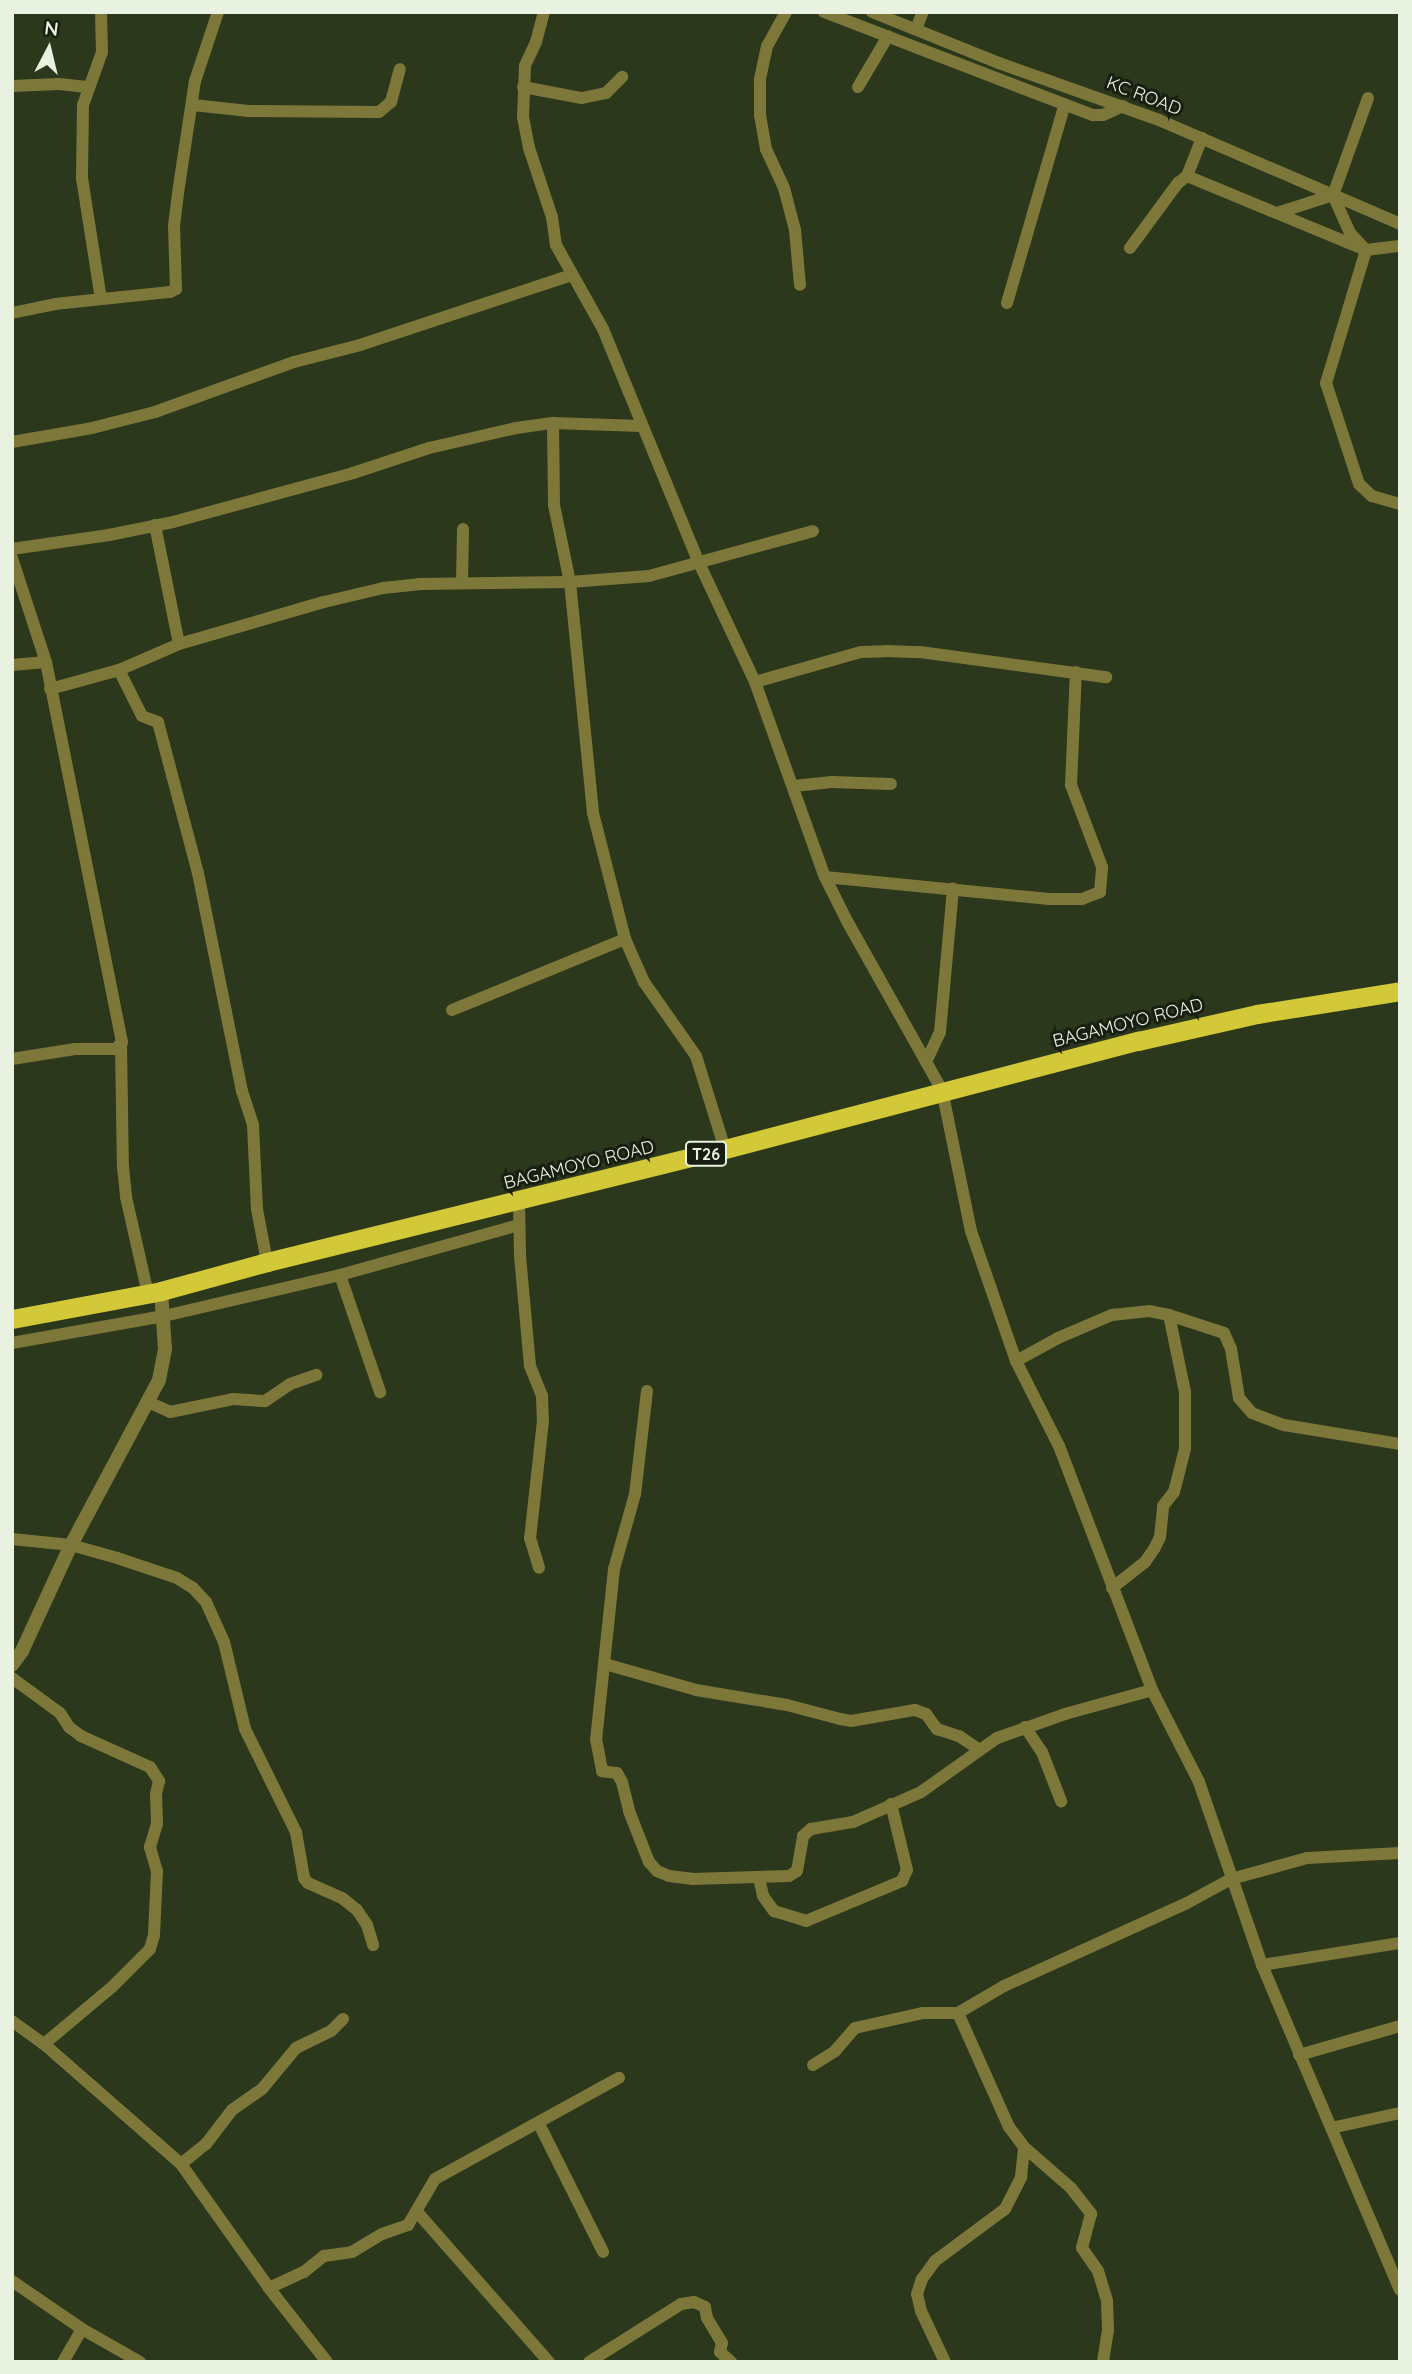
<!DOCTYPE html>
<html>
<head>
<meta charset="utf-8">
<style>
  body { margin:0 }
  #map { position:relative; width:1412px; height:2374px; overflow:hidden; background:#2c381c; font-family:Quicksand,sans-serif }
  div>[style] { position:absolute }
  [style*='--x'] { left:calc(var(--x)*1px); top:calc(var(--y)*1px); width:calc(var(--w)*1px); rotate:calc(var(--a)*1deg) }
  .minor>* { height:12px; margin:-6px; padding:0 6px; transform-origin:6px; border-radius:6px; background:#7d783a }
  .tertiary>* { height:14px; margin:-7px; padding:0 7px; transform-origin:7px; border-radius:7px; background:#7d783a }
  .trunk>* { height:19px; margin:-9.5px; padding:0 9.5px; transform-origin:9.5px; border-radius:9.5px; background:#d2c838 }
  span { translate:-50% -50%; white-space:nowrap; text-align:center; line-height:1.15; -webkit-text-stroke:6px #181e11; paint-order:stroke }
  .shield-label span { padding:2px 5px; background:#181e11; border:2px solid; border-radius:5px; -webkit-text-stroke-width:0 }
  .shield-label { font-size:16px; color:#e9f2e0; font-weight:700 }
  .street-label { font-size:18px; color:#e9f2e0 }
  .frame { position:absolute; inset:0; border:14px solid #e9f2e0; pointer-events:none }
  .north { position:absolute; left:14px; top:14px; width:70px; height:70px; -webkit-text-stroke:5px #181e11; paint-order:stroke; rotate:7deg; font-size:19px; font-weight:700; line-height:28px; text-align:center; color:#e9f2e0 }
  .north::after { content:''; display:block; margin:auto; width:24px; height:32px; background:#e9f2e0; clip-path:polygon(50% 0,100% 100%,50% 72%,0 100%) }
</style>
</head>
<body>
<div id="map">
  <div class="minor">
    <i style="--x:101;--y:12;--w:40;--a:88.6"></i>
    <i style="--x:102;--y:52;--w:56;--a:109.7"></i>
    <i style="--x:83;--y:105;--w:73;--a:90.8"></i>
    <i style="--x:82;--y:178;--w:122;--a:81.1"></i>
    <i style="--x:544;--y:12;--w:31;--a:105"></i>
    <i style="--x:536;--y:42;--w:26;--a:115"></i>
    <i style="--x:525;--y:66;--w:51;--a:92.2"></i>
    <i style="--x:523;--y:117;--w:32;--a:79"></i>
    <i style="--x:529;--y:148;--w:73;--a:71.6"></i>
    <i style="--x:552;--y:217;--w:28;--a:82"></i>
    <i style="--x:556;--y:245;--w:96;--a:60.8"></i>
    <i style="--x:603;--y:329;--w:255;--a:67.7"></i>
    <i style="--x:700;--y:565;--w:129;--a:64.8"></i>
    <i style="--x:755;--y:682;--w:207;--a:70.3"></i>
    <i style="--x:825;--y:877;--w:49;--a:63.4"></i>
    <i style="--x:847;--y:921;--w:194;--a:60.7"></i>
    <i style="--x:942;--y:1090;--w:144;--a:78.4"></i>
    <i style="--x:971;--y:1231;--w:138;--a:70.9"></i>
    <i style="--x:1016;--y:1361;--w:95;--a:63.2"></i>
    <i style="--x:1059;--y:1446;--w:261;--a:69.1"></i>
    <i style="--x:1152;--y:1690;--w:103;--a:62.9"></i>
    <i style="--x:1199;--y:1782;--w:194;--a:71"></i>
    <i style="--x:1262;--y:1965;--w:353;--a:67"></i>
    <i style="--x:786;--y:12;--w:39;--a:119"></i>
    <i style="--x:767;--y:46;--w:35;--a:102"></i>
    <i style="--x:760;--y:80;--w:35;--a:90"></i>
    <i style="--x:760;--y:115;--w:35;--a:80"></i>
    <i style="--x:766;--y:149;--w:43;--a:65.2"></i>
    <i style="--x:784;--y:188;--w:43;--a:75.3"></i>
    <i style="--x:795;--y:230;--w:55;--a:84.8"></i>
    <i style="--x:824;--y:12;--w:288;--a:21"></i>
    <i style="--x:1093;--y:115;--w:10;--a:0"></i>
    <i style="--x:1103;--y:115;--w:22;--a:-24"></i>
    <i style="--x:872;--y:12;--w:137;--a:21.9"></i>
    <i style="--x:999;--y:63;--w:170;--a:19.6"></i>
    <i style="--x:1159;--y:120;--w:262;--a:23.3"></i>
    <i style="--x:916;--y:29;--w:18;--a:-68"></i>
    <i style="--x:12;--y:86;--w:47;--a:-2.4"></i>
    <i style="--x:59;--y:84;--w:28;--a:6"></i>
    <i style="--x:523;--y:87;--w:60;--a:10.6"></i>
    <i style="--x:582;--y:98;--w:25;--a:-12"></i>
    <i style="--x:606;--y:93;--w:23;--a:-45"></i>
    <i style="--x:858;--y:87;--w:59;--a:-59.5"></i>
    <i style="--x:1368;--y:98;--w:103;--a:109.8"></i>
    <i style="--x:1333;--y:195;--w:42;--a:65.9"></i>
    <i style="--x:1350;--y:233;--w:23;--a:47"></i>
    <i style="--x:1366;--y:250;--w:139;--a:106.7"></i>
    <i style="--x:1326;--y:383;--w:106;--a:71.9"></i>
    <i style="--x:1359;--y:484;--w:18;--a:43"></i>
    <i style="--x:1372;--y:496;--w:29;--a:16"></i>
    <i style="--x:193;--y:105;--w:56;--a:6.1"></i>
    <i style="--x:249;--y:111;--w:130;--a:0.4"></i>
    <i style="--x:379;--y:112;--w:16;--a:-40"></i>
    <i style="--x:391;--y:102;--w:34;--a:-75"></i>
    <i style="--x:1187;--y:176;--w:194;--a:22.5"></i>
    <i style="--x:1366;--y:250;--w:34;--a:-7"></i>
    <i style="--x:1277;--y:213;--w:59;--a:-17.8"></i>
    <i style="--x:1130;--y:248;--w:81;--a:-53.6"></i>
    <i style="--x:1178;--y:183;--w:11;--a:-38"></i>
    <i style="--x:1187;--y:176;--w:41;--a:-68.5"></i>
    <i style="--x:1007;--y:303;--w:207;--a:-73.8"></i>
    <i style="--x:12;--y:313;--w:44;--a:-11.8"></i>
    <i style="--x:55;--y:304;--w:116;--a:-6"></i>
    <i style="--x:170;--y:292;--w:7;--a:-27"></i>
    <i style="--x:176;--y:289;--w:63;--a:-91.8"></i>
    <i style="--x:174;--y:226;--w:33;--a:-83"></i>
    <i style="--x:178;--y:193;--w:113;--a:-81.4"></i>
    <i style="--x:195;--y:81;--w:73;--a:-71.6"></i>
    <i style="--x:553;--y:423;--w:82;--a:89.3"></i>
    <i style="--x:554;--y:505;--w:79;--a:78.3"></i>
    <i style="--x:570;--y:582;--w:232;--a:84.3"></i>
    <i style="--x:593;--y:813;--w:130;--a:75.7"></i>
    <i style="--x:625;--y:939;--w:47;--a:66.2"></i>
    <i style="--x:644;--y:982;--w:90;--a:54.9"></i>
    <i style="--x:696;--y:1056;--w:97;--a:72.7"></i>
    <i style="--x:12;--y:442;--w:81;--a:-9.9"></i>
    <i style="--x:92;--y:428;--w:65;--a:-14.3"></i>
    <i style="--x:155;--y:412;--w:148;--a:-19.8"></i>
    <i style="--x:294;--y:362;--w:68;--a:-14.4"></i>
    <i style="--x:360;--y:345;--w:223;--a:-18.3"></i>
    <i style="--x:155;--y:525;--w:121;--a:78.6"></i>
    <i style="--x:12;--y:549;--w:98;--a:-8.2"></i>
    <i style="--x:109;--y:535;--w:65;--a:-11.5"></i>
    <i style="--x:173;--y:522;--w:187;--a:-15.2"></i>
    <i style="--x:353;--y:473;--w:80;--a:-18.2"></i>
    <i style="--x:429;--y:448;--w:89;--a:-12.9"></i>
    <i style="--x:516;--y:428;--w:37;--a:-8"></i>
    <i style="--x:553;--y:423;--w:88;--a:2"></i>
    <i style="--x:12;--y:558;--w:109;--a:71.9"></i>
    <i style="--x:46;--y:662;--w:388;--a:78.7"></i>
    <i style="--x:122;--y:1042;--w:9;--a:131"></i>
    <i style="--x:116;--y:1049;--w:41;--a:180"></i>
    <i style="--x:75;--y:1049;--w:64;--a:171"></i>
    <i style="--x:462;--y:583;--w:54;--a:-88.9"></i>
    <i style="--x:12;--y:665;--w:34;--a:-5"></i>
    <i style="--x:119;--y:670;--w:51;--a:63.4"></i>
    <i style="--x:142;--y:716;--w:17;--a:21"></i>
    <i style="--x:158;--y:722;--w:156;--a:75.2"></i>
    <i style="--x:198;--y:873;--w:222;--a:78.6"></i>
    <i style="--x:242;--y:1091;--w:36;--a:72"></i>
    <i style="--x:253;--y:1125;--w:84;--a:87.3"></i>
    <i style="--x:257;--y:1209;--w:54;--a:79.3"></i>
    <i style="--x:755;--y:682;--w:110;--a:-15.8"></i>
    <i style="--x:861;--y:652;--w:24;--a:-2"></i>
    <i style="--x:885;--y:651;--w:35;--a:2"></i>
    <i style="--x:920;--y:652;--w:188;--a:7.7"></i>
    <i style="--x:50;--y:689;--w:72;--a:-15.4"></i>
    <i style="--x:119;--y:670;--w:65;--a:-23.4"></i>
    <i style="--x:179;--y:644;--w:151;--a:-16.2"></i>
    <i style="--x:324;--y:602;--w:61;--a:-13.3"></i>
    <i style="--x:383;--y:588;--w:36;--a:-6"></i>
    <i style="--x:419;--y:584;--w:151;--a:-0.8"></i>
    <i style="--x:570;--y:582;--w:79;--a:-4.3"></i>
    <i style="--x:649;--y:576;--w:170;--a:-15.3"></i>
    <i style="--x:794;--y:786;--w:38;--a:-6"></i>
    <i style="--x:832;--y:782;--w:59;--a:1.9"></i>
    <i style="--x:825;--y:877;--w:225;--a:5.6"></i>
    <i style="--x:1049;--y:899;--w:33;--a:0"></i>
    <i style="--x:1082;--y:899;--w:19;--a:-21"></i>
    <i style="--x:1100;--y:892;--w:25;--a:-85"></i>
    <i style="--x:1102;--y:867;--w:88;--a:-110.7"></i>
    <i style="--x:1071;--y:785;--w:113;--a:-87.5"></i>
    <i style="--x:452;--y:1010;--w:187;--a:-22.3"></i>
    <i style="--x:121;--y:1045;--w:122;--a:89.1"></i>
    <i style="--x:123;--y:1167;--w:30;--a:84"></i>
    <i style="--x:126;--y:1197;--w:99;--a:77.2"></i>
    <i style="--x:926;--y:1062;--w:33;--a:-65"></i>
    <i style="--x:940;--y:1032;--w:144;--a:-84.8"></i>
    <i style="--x:519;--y:1202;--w:54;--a:88.9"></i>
    <i style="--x:520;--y:1256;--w:110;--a:84.8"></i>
    <i style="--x:530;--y:1366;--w:32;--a:68"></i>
    <i style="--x:542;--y:1396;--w:25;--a:88"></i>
    <i style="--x:543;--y:1421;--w:118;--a:96.3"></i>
    <i style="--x:530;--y:1538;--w:31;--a:73"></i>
    <i style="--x:340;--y:1275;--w:124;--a:71.1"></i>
    <i style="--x:12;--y:1343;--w:154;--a:-10.1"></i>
    <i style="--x:164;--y:1316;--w:181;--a:-13.1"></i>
    <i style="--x:340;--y:1275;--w:186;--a:-15.6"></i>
    <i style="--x:1016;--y:1361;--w:48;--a:-28.7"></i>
    <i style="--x:1058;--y:1338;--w:59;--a:-23.1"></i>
    <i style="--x:1112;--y:1315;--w:37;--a:-6"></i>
    <i style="--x:1149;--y:1311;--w:20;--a:11"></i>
    <i style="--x:1169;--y:1315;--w:58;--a:18.1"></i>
    <i style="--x:1224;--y:1333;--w:17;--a:66"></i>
    <i style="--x:1231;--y:1349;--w:50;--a:80.7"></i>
    <i style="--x:1239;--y:1398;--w:20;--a:49"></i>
    <i style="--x:1252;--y:1413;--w:34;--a:21"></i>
    <i style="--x:1284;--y:1425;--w:118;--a:9.3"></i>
    <i style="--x:647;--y:1391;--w:104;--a:96.6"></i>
    <i style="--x:635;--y:1494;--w:78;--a:105.6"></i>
    <i style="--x:614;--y:1569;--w:171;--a:96"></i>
    <i style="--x:596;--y:1739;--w:33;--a:79"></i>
    <i style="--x:602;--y:1771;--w:15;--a:8"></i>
    <i style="--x:617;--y:1773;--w:10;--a:61"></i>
    <i style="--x:622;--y:1782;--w:30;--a:76"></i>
    <i style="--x:629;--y:1811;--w:55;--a:68.6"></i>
    <i style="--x:649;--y:1862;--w:12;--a:48"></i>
    <i style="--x:657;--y:1871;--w:13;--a:23"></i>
    <i style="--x:669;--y:1876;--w:23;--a:7"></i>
    <i style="--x:692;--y:1879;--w:97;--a:-1.8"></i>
    <i style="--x:789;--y:1876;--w:9;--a:-32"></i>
    <i style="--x:797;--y:1871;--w:36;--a:-80"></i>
    <i style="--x:803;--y:1836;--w:11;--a:-41"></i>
    <i style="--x:811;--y:1829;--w:43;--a:-9.5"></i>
    <i style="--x:853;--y:1822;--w:74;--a:-23.8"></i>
    <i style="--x:921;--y:1792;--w:93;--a:-35.4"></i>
    <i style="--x:997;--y:1738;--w:72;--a:-19.4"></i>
    <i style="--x:1065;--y:1714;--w:90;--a:-15.4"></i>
    <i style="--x:148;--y:1402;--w:24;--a:24"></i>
    <i style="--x:170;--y:1412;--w:64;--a:-11.7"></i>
    <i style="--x:233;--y:1399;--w:32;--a:4"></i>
    <i style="--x:265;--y:1401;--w:30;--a:-34"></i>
    <i style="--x:290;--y:1384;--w:28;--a:-19"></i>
    <i style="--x:12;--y:1539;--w:59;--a:5.8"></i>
    <i style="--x:71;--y:1545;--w:48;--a:15.8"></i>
    <i style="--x:117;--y:1558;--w:63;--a:18.4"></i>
    <i style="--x:177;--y:1578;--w:19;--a:32"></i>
    <i style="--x:193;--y:1588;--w:19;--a:47"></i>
    <i style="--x:206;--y:1602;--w:44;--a:65.8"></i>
    <i style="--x:224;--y:1642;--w:89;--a:76.4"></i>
    <i style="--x:245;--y:1729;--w:115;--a:63.7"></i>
    <i style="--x:296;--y:1832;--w:47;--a:80.1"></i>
    <i style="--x:304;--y:1878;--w:6;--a:51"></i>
    <i style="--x:308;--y:1883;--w:37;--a:24"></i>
    <i style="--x:342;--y:1898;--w:19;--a:39"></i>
    <i style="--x:357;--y:1910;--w:18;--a:56"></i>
    <i style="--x:367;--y:1925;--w:21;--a:73"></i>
    <i style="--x:1112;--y:1588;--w:42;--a:-38.2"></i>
    <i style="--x:1145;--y:1562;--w:16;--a:-55"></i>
    <i style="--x:1154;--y:1549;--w:13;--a:-63"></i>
    <i style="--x:1160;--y:1537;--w:31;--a:-84"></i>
    <i style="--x:1163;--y:1506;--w:18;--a:-52"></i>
    <i style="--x:1174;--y:1492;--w:44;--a:-75.7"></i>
    <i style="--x:1185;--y:1449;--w:57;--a:-90"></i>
    <i style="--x:1185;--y:1392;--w:79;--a:-101.7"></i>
    <i style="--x:605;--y:1664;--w:95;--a:15.9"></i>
    <i style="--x:696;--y:1690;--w:92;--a:9.4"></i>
    <i style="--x:787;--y:1705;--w:55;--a:14.8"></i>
    <i style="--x:840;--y:1719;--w:11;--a:10"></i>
    <i style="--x:851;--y:1721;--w:65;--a:-9.8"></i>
    <i style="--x:915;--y:1710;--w:12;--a:20"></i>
    <i style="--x:926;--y:1714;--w:19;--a:54"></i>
    <i style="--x:937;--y:1729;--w:23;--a:18"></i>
    <i style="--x:959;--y:1736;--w:23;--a:34"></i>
    <i style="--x:12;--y:1678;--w:59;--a:36.1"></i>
    <i style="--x:60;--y:1713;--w:17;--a:57"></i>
    <i style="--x:69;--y:1727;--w:15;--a:37"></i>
    <i style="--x:81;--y:1736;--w:76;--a:24.2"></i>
    <i style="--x:150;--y:1767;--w:17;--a:57"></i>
    <i style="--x:159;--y:1781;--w:13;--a:103"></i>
    <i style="--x:156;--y:1794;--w:30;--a:88"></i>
    <i style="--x:157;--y:1824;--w:24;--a:107"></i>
    <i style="--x:150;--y:1847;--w:25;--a:74"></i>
    <i style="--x:157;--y:1871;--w:64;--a:92.7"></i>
    <i style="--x:154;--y:1935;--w:15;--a:106"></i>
    <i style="--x:150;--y:1949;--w:54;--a:135"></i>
    <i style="--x:112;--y:1987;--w:89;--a:140"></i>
    <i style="--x:1025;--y:1727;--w:30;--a:56"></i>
    <i style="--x:1042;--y:1752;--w:53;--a:68.8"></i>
    <i style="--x:759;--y:1878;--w:18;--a:77"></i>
    <i style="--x:763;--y:1896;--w:19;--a:54"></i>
    <i style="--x:774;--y:1911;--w:34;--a:17"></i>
    <i style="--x:806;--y:1921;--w:104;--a:-22.6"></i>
    <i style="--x:902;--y:1881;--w:12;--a:-66"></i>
    <i style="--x:907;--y:1870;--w:68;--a:-103.6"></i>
    <i style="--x:1262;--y:1965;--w:140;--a:-9.1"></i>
    <i style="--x:958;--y:2013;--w:125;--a:65.9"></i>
    <i style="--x:1009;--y:2127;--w:25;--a:53"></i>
    <i style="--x:1024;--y:2147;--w:62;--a:41.1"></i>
    <i style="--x:1071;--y:2188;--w:33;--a:52"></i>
    <i style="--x:1091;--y:2214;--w:35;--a:105"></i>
    <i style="--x:1082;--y:2248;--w:28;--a:55"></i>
    <i style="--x:1098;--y:2271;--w:31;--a:73"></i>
    <i style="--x:1107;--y:2301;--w:29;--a:88"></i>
    <i style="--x:1108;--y:2330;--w:32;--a:99"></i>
    <i style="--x:12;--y:2021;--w:39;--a:36"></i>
    <i style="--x:44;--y:2044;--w:182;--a:41.2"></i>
    <i style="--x:181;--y:2164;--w:152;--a:54.6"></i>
    <i style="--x:269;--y:2288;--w:94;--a:51.9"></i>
    <i style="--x:1299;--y:2055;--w:105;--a:-16"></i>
    <i style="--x:813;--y:2065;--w:26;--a:-32"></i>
    <i style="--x:835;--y:2051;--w:30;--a:-49"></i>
    <i style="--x:855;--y:2028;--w:70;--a:-12.4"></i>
    <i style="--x:923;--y:2013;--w:35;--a:0"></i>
    <i style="--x:958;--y:2013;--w:53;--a:-30.4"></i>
    <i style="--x:1004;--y:1986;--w:201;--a:-24.4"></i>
    <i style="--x:1187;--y:1903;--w:50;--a:-28.6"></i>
    <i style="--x:1231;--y:1879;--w:79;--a:-15.4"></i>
    <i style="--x:1307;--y:1858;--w:93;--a:-3.1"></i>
    <i style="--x:539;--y:2124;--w:143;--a:63.4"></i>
    <i style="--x:1331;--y:2128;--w:71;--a:-12.3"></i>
    <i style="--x:181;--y:2164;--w:32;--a:-39"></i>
    <i style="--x:206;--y:2144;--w:43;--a:-52.6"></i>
    <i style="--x:232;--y:2110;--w:37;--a:-35"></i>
    <i style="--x:262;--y:2089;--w:53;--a:-50.3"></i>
    <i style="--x:296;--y:2048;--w:39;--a:-26"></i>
    <i style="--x:331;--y:2031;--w:17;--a:-45"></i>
    <i style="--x:418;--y:2213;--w:198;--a:48.7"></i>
    <i style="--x:12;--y:2281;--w:85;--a:34.4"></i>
    <i style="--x:82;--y:2329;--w:67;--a:29.6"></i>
    <i style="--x:269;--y:2288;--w:38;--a:-25"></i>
    <i style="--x:304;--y:2272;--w:26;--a:-39"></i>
    <i style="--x:324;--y:2256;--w:28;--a:-8"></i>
    <i style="--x:352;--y:2252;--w:35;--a:-31"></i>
    <i style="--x:382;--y:2234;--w:28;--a:-19"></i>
    <i style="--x:408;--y:2225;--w:53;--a:-59.6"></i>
    <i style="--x:435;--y:2179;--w:210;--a:-28.8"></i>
    <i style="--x:63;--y:2362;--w:38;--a:-60"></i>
    <i style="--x:589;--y:2362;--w:109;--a:-32.2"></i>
    <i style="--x:681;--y:2304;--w:13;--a:-9"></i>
    <i style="--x:694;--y:2302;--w:12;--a:24"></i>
    <i style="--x:705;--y:2307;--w:11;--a:80"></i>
    <i style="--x:707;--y:2318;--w:29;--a:59"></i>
    <i style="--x:722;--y:2343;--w:9;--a:103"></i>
    <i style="--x:720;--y:2352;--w:15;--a:42"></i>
    <i style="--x:945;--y:2362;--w:56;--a:-115.2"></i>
    <i style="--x:921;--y:2311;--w:17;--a:-103"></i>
    <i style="--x:917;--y:2294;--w:16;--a:-72"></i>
    <i style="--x:922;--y:2279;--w:22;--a:-54"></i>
    <i style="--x:935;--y:2261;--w:87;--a:-36.6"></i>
    <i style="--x:1005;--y:2209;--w:36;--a:-63"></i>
    <i style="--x:1021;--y:2177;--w:30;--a:-84"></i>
  </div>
  <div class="tertiary">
    <i style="--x:12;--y:1665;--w:17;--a:-54"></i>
    <i style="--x:22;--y:1651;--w:117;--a:-65.2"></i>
    <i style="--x:71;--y:1545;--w:187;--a:-61.9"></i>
    <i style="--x:159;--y:1380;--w:32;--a:-79"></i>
    <i style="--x:165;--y:1349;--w:58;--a:-93.9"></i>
  </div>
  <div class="trunk">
    <i style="--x:12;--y:1319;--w:152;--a:-10.6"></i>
    <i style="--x:161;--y:1291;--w:110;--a:-15.3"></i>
    <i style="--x:267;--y:1262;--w:472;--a:-13.9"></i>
    <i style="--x:725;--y:1149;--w:427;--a:-14.7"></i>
    <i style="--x:1138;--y:1041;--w:122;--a:-12.8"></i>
    <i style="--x:1257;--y:1014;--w:145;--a:-9.1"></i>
  </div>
  <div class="shield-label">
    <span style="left:706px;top:1154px">T26</span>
  </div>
  <div class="street-label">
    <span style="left:1144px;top:96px;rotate:21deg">KC ROAD</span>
    <span style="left:1128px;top:1023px;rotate:-14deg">BAGAMOYO ROAD</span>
    <span style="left:579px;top:1165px;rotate:-14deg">BAGAMOYO ROAD</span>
  </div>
  <div class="frame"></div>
  <div class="north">N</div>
</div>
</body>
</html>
